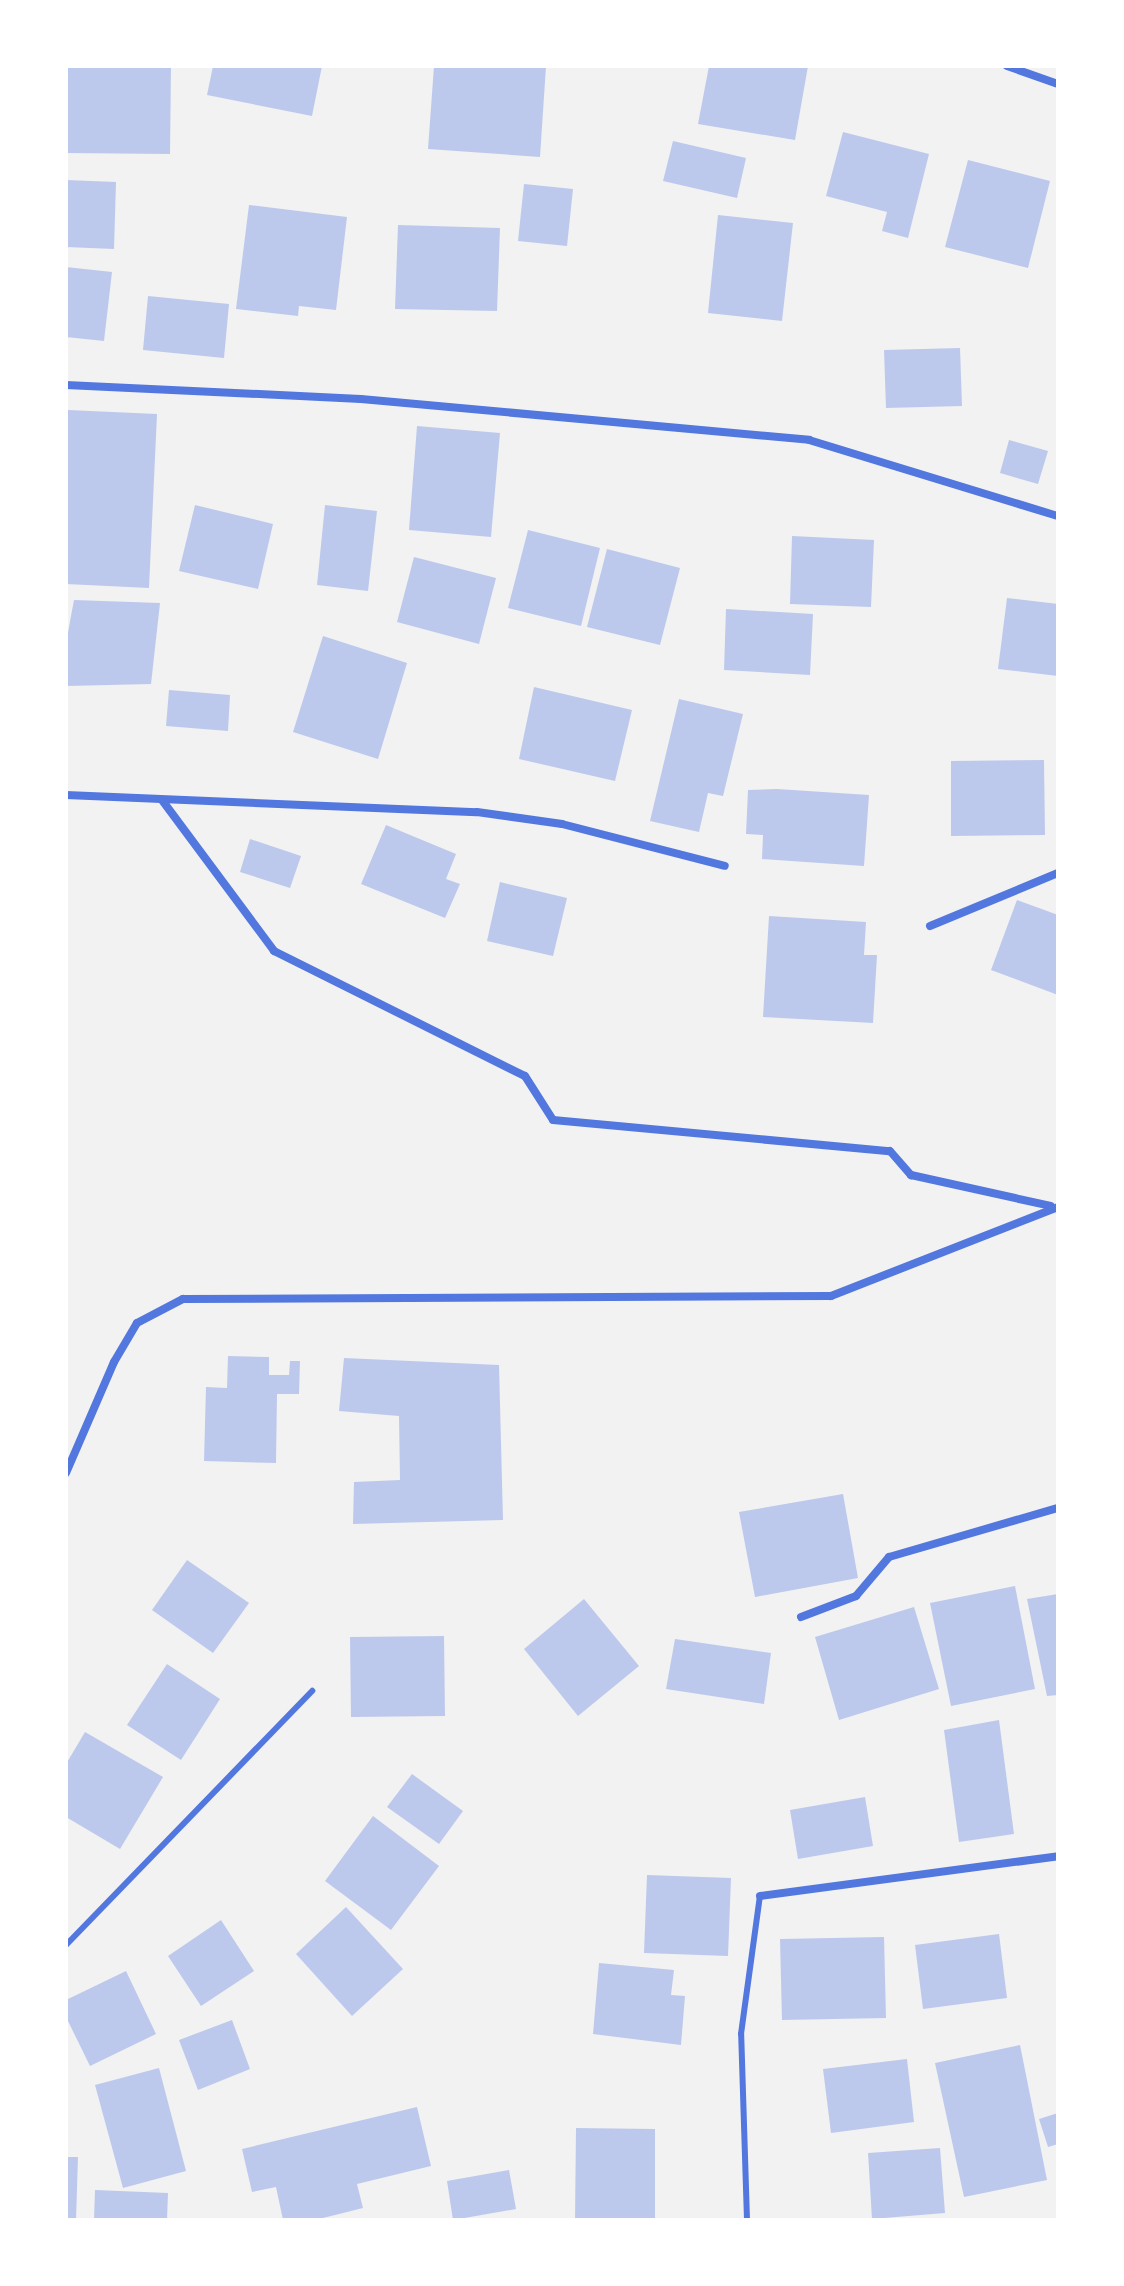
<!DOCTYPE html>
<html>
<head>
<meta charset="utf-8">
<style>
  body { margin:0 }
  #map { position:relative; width:1124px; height:2286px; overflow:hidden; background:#f2f2f2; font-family:"PT Sans Narrow",sans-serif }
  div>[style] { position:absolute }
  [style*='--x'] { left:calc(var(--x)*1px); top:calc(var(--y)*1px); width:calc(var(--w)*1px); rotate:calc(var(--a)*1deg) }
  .building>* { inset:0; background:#bdc9ec }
  .service>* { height:6px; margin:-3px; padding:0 3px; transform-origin:3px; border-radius:3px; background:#5277de }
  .minor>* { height:8px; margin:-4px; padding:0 4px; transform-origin:4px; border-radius:4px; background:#5277de }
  span { translate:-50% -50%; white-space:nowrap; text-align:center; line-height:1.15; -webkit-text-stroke:6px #fff; paint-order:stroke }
  .frame { position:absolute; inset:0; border:68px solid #fff; pointer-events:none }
</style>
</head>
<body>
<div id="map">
  <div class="building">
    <i style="clip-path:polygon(66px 66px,171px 66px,170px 154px,66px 153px)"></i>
    <i style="clip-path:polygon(213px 66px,322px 66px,312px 116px,207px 95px)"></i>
    <i style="clip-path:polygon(434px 66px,546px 66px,540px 157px,428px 149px)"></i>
    <i style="clip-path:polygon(709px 66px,808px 66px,795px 140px,698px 124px)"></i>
    <i style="clip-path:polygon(843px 132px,929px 154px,908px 238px,882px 231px,887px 212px,826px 196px)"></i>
    <i style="clip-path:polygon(673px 141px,746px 158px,737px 198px,663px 181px)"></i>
    <i style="clip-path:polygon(968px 160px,1050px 181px,1028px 268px,945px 247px)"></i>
    <i style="clip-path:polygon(66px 180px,116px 182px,114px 249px,66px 247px)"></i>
    <i style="clip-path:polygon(524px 184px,573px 189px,567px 246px,518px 241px)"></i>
    <i style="clip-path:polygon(249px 205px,347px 217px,336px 310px,299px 306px,298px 316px,236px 309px)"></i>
    <i style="clip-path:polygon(718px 215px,793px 223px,782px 321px,708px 313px)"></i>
    <i style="clip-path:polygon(398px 225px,500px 228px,497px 311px,395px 309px)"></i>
    <i style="clip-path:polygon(66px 267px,112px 272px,104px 341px,66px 337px)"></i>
    <i style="clip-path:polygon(148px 296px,229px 304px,224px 358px,143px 350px)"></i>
    <i style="clip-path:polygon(960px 348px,962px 406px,886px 408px,884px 350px)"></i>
    <i style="clip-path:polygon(68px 410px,157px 414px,149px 588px,66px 584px)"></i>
    <i style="clip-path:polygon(417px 426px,500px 433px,491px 537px,409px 530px)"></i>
    <i style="clip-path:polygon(1009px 440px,1048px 451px,1038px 484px,1000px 473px)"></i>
    <i style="clip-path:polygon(195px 505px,273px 524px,258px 589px,179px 571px)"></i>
    <i style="clip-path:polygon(325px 505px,377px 511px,368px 591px,317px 585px)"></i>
    <i style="clip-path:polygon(528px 530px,600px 548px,581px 626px,508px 608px)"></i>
    <i style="clip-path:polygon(792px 536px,874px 540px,871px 607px,790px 604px)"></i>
    <i style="clip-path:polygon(607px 549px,680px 568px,660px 645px,587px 627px)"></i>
    <i style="clip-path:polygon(414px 557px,496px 578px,479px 644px,397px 622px)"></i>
    <i style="clip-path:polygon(1007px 598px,1058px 604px,1058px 676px,998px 669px)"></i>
    <i style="clip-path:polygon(74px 600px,160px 603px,151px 684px,66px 686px,66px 643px)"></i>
    <i style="clip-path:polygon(726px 609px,813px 614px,810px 675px,724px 670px)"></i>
    <i style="clip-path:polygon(323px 636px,407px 663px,378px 759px,293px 732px)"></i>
    <i style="clip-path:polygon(534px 687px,632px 710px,615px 781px,519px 759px)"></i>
    <i style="clip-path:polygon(169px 690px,230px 695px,228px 731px,166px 726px)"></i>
    <i style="clip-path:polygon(679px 699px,743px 714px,723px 796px,708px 793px,699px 832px,650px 821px)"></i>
    <i style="clip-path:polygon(1044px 760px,1045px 835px,951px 836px,951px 761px)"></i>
    <i style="clip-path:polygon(777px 789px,869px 795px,864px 866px,762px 859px,763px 835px,746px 834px,748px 790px)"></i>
    <i style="clip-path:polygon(386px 825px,456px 854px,446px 879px,460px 884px,445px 918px,361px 884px)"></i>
    <i style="clip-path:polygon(250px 839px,301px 856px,290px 888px,240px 872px)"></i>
    <i style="clip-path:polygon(500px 882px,567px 898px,553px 956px,487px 941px)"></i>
    <i style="clip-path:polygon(1017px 900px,1058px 915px,1058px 995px,991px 970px)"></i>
    <i style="clip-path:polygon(769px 916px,866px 922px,864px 955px,877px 955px,873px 1023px,763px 1017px)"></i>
    <i style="clip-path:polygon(228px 1356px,269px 1357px,269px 1375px,289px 1375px,290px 1361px,300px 1361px,299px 1394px,277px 1394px,276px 1463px,204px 1461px,206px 1387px,227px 1388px)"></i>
    <i style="clip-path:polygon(344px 1358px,499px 1365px,503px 1520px,353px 1524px,354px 1482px,400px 1480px,399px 1416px,339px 1411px)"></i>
    <i style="clip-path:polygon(843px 1494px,858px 1578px,755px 1597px,739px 1512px)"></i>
    <i style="clip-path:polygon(187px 1560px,249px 1603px,213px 1653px,152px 1610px)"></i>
    <i style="clip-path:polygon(1015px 1586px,1035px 1689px,951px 1706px,930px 1603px)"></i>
    <i style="clip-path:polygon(1058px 1594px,1058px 1695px,1047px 1696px,1027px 1599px)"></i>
    <i style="clip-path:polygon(584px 1599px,639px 1666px,578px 1716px,524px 1649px)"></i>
    <i style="clip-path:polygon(914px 1607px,939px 1689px,839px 1720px,815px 1637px)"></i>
    <i style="clip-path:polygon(444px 1636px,445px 1716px,351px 1717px,350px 1637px)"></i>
    <i style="clip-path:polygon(675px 1639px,771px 1653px,764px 1704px,666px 1689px)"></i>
    <i style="clip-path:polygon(167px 1664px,220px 1699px,181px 1760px,127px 1725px)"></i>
    <i style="clip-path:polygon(999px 1720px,1014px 1834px,959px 1842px,944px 1730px)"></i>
    <i style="clip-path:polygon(85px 1732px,163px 1777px,120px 1849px,66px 1817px,66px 1764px)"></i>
    <i style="clip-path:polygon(412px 1774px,463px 1811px,439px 1844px,387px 1807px)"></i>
    <i style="clip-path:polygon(865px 1797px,873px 1846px,798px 1859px,790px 1810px)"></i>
    <i style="clip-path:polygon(373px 1816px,439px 1866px,391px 1930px,325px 1881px)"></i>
    <i style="clip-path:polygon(647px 1875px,731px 1878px,728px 1956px,644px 1953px)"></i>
    <i style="clip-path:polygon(346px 1907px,403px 1969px,352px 2016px,296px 1954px)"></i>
    <i style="clip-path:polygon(221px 1920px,254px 1971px,201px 2006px,168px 1956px)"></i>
    <i style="clip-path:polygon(999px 1934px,1007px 1998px,923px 2009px,915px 1945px)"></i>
    <i style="clip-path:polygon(884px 1937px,886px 2018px,782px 2020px,780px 1939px)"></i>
    <i style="clip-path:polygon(599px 1963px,674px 1970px,671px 1995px,685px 1996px,681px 2045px,593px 2034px)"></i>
    <i style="clip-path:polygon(126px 1971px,156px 2034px,90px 2066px,66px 2017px,66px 2000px)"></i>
    <i style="clip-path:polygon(232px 2020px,250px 2069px,198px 2090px,179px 2040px)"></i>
    <i style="clip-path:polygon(1020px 2045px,1047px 2180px,964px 2197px,935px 2063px)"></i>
    <i style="clip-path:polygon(907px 2059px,914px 2122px,831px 2133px,823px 2069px)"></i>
    <i style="clip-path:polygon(159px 2068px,186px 2171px,123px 2188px,95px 2085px)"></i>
    <i style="clip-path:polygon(417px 2107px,431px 2166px,357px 2184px,363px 2208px,315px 2220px,283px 2220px,276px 2187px,252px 2192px,242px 2149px)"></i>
    <i style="clip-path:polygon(1058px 2113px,1058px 2144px,1048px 2147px,1039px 2119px)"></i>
    <i style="clip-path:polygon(576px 2128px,655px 2129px,655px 2220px,575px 2220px)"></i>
    <i style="clip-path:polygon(940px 2148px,945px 2213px,872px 2219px,868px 2153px)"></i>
    <i style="clip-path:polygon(66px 2157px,78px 2157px,76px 2220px,66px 2220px)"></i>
    <i style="clip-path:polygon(509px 2170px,516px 2209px,453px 2220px,447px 2181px)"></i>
    <i style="clip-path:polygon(95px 2190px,168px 2193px,167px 2220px,94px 2220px)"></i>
  </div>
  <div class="service">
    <i style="--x:66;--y:1945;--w:354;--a:-45.9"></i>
    <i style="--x:747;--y:2220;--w:186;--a:-91.8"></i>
    <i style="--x:741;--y:2034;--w:139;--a:-82.2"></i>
  </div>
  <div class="minor">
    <i style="--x:1007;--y:66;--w:54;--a:19.4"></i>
    <i style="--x:66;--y:385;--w:295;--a:2.7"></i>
    <i style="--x:361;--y:399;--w:450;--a:5.2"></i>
    <i style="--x:809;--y:440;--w:260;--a:17"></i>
    <i style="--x:66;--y:795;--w:411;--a:2.4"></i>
    <i style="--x:477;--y:812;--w:86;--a:8"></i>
    <i style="--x:562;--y:824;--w:168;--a:14.4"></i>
    <i style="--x:162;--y:800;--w:188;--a:53.4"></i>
    <i style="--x:274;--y:951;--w:280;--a:26.5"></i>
    <i style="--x:525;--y:1076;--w:52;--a:57.5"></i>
    <i style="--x:553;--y:1120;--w:338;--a:5.3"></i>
    <i style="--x:890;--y:1151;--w:32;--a:49"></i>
    <i style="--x:911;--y:1175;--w:143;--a:12.5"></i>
    <i style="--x:930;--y:926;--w:139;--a:-22.5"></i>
    <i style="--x:66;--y:1473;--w:121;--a:-66.6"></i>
    <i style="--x:114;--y:1362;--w:45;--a:-59.5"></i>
    <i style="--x:137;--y:1323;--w:52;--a:-27.6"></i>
    <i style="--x:183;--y:1299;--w:648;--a:-0.27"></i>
    <i style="--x:831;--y:1296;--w:244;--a:-21.4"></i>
    <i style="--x:801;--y:1617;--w:59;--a:-20.9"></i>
    <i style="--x:856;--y:1596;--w:51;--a:-49.8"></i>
    <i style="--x:889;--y:1557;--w:176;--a:-16.2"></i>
    <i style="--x:760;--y:1896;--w:301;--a:-7.6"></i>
  </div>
  <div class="frame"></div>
</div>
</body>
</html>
